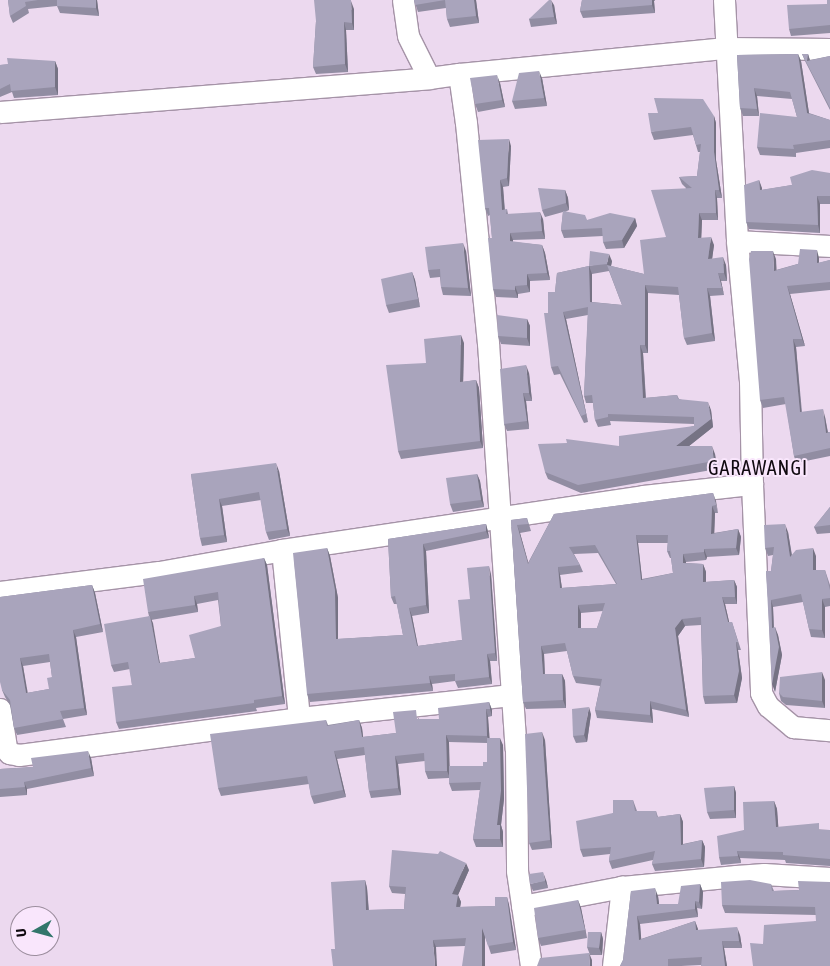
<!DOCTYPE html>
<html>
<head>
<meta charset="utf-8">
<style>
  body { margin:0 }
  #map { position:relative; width:830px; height:966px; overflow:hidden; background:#ecd9ef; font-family:"Asap Condensed",sans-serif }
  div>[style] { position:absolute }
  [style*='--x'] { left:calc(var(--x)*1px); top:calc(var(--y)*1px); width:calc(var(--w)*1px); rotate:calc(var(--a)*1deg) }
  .roads { filter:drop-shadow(1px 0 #a593a7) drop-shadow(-1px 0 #a593a7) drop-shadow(0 1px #a593a7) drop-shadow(0 -1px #a593a7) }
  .minor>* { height:21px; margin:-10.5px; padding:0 10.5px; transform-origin:10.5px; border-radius:10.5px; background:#fff }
  .wall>* { inset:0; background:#918da2 }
  .shaded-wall>* { inset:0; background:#767384 }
  .building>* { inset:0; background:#a9a4bc }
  span { translate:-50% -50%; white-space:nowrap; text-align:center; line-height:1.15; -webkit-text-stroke:4px #f9e6fc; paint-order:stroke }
  .quarter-label { font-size:20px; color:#100a10; letter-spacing:1px }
  .north { position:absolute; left:10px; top:906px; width:50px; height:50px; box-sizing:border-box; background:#f9e6fc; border:1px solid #9c8e9e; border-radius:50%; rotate:263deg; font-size:14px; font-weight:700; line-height:20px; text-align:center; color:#100a10 }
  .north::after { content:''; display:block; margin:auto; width:18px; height:22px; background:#32766b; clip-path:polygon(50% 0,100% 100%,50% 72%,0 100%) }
</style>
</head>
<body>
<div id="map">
  <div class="roads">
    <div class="minor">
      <i style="--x:403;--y:0;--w:36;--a:82"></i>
      <i style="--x:408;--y:36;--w:47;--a:63.4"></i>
      <i style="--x:429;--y:78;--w:30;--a:-8"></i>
      <i style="--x:459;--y:74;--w:49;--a:81.9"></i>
      <i style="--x:466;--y:123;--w:221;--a:84.3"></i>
      <i style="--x:488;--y:343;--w:407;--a:86.1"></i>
      <i style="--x:516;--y:749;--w:122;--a:89.5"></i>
      <i style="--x:517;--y:871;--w:96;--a:81.6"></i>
      <i style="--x:724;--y:0;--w:241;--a:86.9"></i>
      <i style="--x:737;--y:241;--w:141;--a:84.7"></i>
      <i style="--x:750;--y:381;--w:103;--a:88.9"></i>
      <i style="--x:459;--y:74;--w:268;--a:-5.6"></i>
      <i style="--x:726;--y:48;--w:104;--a:0.6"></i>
      <i style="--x:0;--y:112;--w:430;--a:-4.5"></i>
      <i style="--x:737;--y:241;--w:93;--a:3.1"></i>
      <i style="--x:282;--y:550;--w:169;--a:84.2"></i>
      <i style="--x:0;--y:592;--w:160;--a:-7.2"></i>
      <i style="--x:159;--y:572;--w:125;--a:-10.1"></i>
      <i style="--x:282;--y:550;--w:365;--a:-8.5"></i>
      <i style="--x:643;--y:496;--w:110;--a:-6.3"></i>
      <i style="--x:752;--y:484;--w:209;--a:87.5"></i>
      <i style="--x:761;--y:693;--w:15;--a:62"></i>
      <i style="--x:768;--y:706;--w:33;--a:40"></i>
      <i style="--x:793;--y:727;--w:37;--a:5"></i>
      <i style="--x:0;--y:709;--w:39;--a:81"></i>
      <i style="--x:6;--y:748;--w:6;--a:59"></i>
      <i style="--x:9;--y:753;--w:10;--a:11"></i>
      <i style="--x:19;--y:755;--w:282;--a:-7.5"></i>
      <i style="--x:299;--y:718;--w:212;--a:-6.2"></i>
      <i style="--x:522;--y:906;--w:102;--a:-10.8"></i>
      <i style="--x:622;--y:887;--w:115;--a:-5.5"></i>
      <i style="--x:736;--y:876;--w:28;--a:-4"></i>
      <i style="--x:764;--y:874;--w:66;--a:3.5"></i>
      <i style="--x:613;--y:966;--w:80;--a:-83.5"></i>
    </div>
  </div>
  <div class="wall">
    <i style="clip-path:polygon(8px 0,97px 0,99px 16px,60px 13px,57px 6px,28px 9px,29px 13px,13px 23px,10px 16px)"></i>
    <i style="clip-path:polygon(414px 0,476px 0,479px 23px,450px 27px,447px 19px,446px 8px,418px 12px)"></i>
    <i style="clip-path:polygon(582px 0,655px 0,654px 1px,655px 13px,583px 18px,580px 11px)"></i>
    <i style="clip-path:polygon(830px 0,830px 33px,791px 36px,789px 29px,827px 4px)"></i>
    <i style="clip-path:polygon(554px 5px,557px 24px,531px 27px,529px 19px)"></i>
    <i style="clip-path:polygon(354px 9px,354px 30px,346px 30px,348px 72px,316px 74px,313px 67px,316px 21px)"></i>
    <i style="clip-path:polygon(798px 54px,801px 61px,809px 113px,830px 120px,830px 148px,796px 153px,796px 157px,760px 155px,757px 147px,797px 117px,792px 99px,757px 96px,759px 116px,743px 116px,740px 108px,737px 55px)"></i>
    <i style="clip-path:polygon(802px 54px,808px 54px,810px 60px,830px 56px,830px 110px,805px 61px)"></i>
    <i style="clip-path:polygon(55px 61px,58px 69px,58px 95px,14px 98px,12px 92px,0 97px,0 65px)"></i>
    <i style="clip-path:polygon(542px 78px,547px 106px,515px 109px,512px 101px)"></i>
    <i style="clip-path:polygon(500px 83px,505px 107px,478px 112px,475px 104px)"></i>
    <i style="clip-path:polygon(evenodd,714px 116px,716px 123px,716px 160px,722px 198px,717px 198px,718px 220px,702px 220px,701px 238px,714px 245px,712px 259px,726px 265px,727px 281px,721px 281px,724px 295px,710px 296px,715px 341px,687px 345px,684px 338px,679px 295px,648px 293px,648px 353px,643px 353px,646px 398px,677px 395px,679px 399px,711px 410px,713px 427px,689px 446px,715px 454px,717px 469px,581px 493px,548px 479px,545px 472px,619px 446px,694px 426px,694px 424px,610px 421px,611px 425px,598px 427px,595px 420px,593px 403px,586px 403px,584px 396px,588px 315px,566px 319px,588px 422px,584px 423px,560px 374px,554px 375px,551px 367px,548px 313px,555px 292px,557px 273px,612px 261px,611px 266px,644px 274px,666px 237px,686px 188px,682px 184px,679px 177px,697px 176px,700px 152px,698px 152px,693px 135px,654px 140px,651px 132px,714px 116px,609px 271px,622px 305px,592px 302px,592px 274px,609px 271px)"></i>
    <i style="clip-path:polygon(511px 146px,509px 186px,503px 187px,505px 210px,507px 209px,508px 214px,543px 219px,545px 239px,513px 240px,513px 242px,542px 245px,545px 253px,550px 280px,530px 281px,530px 292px,518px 294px,518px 298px,496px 297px,493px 289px,492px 238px,490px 215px,488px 216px,485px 208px)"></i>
    <i style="clip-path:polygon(830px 173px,830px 204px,820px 204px,820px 233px,749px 229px,746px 222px,759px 180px,762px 190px,792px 185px)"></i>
    <i style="clip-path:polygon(565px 190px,568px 198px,569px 210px,565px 212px,587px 220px,635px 218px,637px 226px,624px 248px,606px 249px,603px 242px,603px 236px,564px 238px,561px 230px,563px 212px,545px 217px,542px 210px)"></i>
    <i style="clip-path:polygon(466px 251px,471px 296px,443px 295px,441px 287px,440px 277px,430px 278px,428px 270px)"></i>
    <i style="clip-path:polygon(819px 258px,819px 263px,830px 260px,830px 290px,790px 294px,805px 346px,796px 347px,802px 412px,825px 417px,828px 432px,830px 432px,830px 456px,796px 463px,794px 456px,786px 404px,763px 408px,760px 400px,776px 259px,776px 270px)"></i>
    <i style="clip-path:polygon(412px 272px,415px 280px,420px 307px,389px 313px,386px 305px)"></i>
    <i style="clip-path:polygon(527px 319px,530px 326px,530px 346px,501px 344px,498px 336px)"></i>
    <i style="clip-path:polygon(464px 343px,463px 382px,476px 380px,479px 388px,483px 448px,401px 459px,398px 451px,426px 363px)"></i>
    <i style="clip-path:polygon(529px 373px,532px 401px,526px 401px,529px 429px,507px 431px,504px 424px)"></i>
    <i style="clip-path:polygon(279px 471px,290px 536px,269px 540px,266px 532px,261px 500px,222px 506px,227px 542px,202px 546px,200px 538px,191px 474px)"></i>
    <i style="clip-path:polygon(477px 474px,480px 481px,484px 507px,453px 512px,450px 504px)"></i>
    <i style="clip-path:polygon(evenodd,713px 493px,718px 513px,715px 513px,714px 533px,738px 529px,741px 537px,739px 555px,707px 557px,706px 560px,686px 562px,686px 563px,703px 564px,706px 572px,706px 582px,734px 580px,737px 587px,737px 604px,725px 604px,729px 622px,732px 622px,741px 650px,738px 650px,742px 678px,737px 703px,705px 704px,703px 696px,701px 625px,685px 626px,678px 636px,689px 717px,652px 709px,653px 723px,597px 718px,595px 710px,600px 686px,576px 683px,573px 676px,567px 651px,544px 654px,545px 674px,562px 674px,565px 681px,566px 708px,526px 709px,523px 702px,511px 520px,527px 518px,531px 531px,520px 533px,528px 563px,554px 514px,713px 493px,638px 543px,668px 543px,667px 551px,670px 558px,671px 558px,673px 573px,642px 579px,638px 543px,713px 493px,598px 553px,616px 584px,562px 588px,560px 575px,583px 572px,580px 565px,574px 554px,598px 553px,713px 493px,603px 611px,597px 628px,581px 628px,581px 613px,603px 611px)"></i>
    <i style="clip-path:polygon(830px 507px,830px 533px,817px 534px,814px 527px)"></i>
    <i style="clip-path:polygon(486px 524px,488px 532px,489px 538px,426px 551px,429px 613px,412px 616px,418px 646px,462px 640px,470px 599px,491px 574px,497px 661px,490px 661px,492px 684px,458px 688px,455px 681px,432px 684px,433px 691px,310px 702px,307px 694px,327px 548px,330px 556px,338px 598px,338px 639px,403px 635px,397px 604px,394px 604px,391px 597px,388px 539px)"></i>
    <i style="clip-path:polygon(788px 532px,792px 555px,816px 556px,816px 570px,825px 570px,830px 585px,830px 606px,825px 607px,825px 638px,811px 637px,809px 629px,803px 602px,773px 607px,774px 628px,778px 635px,782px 655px,775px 692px,766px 571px,771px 571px,773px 555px,768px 556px,765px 548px)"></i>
    <i style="clip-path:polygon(evenodd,264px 558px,267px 565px,285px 704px,256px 708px,257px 711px,119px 729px,116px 722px,132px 685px,130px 669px,114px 672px,111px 665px,149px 616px,148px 612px,264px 558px,218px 600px,221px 626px,195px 658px,160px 663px,151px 620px,198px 612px,197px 604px,218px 600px)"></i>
    <i style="clip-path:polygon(evenodd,92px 585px,95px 593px,103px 632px,76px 637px,87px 715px,63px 719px,66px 727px,17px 735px,14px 728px,10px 705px,5px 697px,2px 690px,0 597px,92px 585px,50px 662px,52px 677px,49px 689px,27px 693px,23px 666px,50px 662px)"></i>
    <i style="clip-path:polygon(825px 680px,825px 708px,786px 705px,781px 701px,779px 693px)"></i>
    <i style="clip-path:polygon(evenodd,489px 702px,492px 710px,492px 716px,488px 717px,489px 738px,503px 745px,504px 799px,501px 825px,503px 832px,503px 847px,476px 847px,473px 839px,480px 790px,452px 791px,449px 783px,449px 778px,428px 779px,425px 771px,425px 761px,398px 764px,401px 795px,371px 798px,369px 791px,365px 755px,337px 759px,346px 797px,314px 804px,311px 796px,309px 784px,221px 796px,218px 788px,326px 720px,328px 725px,359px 720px,362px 728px,363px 737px,396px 733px,419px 718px,419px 719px,439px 719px,489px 702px,449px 742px,487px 743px,487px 762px,483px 766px,449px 766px,449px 742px)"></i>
    <i style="clip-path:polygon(591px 714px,587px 742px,576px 743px,573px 736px)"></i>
    <i style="clip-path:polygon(545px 740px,552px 848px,532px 850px,529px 843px)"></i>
    <i style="clip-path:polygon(91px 758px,94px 776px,27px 789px,27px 795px,0 797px,0 769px,33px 767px)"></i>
    <i style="clip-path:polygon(734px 786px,736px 793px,736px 818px,710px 819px,707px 812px)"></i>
    <i style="clip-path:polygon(633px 800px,637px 811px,656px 811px,658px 817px,680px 814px,683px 822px,683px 844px,702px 840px,705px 847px,704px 867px,655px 871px,652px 864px,653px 860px,612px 869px,609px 861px,610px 854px,583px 857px,580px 849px,613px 813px)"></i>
    <i style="clip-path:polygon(774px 801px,777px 809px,778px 827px,830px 830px,830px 866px,786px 863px,785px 860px,740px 858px,741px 863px,721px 865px,719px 857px,744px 830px)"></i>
    <i style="clip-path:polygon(469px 870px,458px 895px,461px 902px,460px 907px,495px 906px,507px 897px,509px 905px,516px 950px,491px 954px,485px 936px,465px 946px,436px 947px,335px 949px,365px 880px,367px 888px,369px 910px,404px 909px,405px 894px,392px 893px,389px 886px)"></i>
    <i style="clip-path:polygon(546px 880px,548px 888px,533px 891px,530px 884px)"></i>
    <i style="clip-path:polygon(830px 882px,830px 966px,763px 944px,816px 921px,816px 915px,725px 913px,722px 905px,771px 884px,774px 891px,799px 890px)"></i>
    <i style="clip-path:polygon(700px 884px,703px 892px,702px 909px,697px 908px,698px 917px,640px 924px,641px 939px,695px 921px,698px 930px,740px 935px,742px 948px,724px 948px,727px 966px,701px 966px,701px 965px,681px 966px,620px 966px,623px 960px,631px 891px,658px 896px,659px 904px,678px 904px)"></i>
    <i style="clip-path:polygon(578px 900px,581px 908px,587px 938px,541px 946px,538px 938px)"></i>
    <i style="clip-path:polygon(601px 932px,603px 939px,602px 955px,590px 955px,592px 960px,587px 947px)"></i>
  </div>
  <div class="shaded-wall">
    <i style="clip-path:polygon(96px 0,97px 0,99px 16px,96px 8px)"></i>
    <i style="clip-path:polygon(474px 0,476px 0,479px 23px,476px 16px)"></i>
    <i style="clip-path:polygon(551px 0,554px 5px,557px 24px,554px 17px)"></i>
    <i style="clip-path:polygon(652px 0,655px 0,654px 1px,655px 13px,652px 5px)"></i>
    <i style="clip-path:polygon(351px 1px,354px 9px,354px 30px,352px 23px)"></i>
    <i style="clip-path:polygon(344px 22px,346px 30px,348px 72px,345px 64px)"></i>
    <i style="clip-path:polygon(798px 54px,801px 61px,810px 120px,807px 113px)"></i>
    <i style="clip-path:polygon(808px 54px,810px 61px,807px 61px)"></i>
    <i style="clip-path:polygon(55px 61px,58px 69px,58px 95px,55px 87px)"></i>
    <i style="clip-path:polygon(539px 71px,542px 78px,547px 106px,544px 98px)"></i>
    <i style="clip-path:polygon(497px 75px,500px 83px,505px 107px,502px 100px)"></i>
    <i style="clip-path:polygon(754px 88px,757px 96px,759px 116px,757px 109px)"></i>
    <i style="clip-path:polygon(714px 116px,716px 123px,716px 160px,722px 198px,719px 190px,714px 152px)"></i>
    <i style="clip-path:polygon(509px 139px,511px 146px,509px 186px,507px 178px)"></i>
    <i style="clip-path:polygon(500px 180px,503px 187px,505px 217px,502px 210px)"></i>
    <i style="clip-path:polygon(759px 180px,762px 188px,762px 198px,760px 190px)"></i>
    <i style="clip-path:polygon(565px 190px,568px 198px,569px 210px,566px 203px)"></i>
    <i style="clip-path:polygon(715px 190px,717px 198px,718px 220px,716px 213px)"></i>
    <i style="clip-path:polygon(817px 196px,820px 204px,820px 233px,818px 225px)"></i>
    <i style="clip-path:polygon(540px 212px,543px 219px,545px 239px,542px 231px)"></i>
    <i style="clip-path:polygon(699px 213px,702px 220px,701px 246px,698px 238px)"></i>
    <i style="clip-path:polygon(635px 218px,637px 226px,624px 248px,622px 240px)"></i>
    <i style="clip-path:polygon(510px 233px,513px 240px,513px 249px,510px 241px)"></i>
    <i style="clip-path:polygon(711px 237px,714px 245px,711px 267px,708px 259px)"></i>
    <i style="clip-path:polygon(463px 243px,466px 251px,471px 296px,468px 288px)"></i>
    <i style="clip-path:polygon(542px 245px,545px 253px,550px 280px,547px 273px)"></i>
    <i style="clip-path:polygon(817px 250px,819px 258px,819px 271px,817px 263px)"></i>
    <i style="clip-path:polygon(773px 251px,776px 259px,777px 278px,774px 271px)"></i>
    <i style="clip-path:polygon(609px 254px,612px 261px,610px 271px,607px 264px)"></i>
    <i style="clip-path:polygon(723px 257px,726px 265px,727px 281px,724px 273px)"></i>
    <i style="clip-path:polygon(589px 266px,592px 274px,592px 309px,590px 302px)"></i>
    <i style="clip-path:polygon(412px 272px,415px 280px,420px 307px,418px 299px)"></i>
    <i style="clip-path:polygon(718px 273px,721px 281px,724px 295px,722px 288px)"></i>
    <i style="clip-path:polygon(527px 274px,530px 281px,530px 292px,527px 285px)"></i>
    <i style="clip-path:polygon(645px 285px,648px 293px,648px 353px,645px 345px)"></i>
    <i style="clip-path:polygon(515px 286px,518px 294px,518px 298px,515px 290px)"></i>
    <i style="clip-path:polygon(787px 286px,790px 294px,805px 346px,802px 339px)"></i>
    <i style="clip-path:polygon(707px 288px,710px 296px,715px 341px,712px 333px)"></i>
    <i style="clip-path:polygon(563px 312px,566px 319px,588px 422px,586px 414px)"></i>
    <i style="clip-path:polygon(527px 319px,530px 326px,530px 346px,527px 338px)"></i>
    <i style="clip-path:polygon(461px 335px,464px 343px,463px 390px,460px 382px)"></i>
    <i style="clip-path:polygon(793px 339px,796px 347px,802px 420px,800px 412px)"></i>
    <i style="clip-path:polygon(640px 345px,643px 353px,646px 406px,643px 398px)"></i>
    <i style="clip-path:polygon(526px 365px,529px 373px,532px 401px,529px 393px)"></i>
    <i style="clip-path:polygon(476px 380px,479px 388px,483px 448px,480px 441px)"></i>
    <i style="clip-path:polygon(523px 393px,526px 401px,529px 429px,527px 421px)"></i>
    <i style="clip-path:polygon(708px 402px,711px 410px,713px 427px,679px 454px,676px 446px,711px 419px)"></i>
    <i style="clip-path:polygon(823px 409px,825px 417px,829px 440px,826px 433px)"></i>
    <i style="clip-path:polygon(712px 446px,715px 454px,717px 469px,714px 461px)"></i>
    <i style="clip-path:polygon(276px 463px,279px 471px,290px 536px,287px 529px)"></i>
    <i style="clip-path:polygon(477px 474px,480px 481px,484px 507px,481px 500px)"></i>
    <i style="clip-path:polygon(713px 493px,716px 501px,718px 513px)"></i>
    <i style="clip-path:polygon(219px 499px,222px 506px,227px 542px,224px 535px)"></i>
    <i style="clip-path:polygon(712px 506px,715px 513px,714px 541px,711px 534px)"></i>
    <i style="clip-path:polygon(486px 524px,488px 532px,489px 538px,486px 531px)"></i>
    <i style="clip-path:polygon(785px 524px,788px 532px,793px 564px,790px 557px)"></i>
    <i style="clip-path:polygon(517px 525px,520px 533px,531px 572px,528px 564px)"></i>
    <i style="clip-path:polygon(738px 529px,741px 537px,739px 555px,736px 548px)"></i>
    <i style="clip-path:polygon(636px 535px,638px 543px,643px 587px,641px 580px)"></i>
    <i style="clip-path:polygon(423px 544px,426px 551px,429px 613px,426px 605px)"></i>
    <i style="clip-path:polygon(327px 548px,330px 556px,338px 598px,338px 646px,336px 639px)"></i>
    <i style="clip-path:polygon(813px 548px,816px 556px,816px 578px,813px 570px)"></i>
    <i style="clip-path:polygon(704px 549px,707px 557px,706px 560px,704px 552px)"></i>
    <i style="clip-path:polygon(683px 554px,686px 562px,686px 570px,683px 563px)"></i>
    <i style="clip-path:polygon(264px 558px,267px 565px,285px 704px,282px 696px)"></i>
    <i style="clip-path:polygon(703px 564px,706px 572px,706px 590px,703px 582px)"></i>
    <i style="clip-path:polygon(489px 566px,491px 574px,497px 661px,495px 653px)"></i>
    <i style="clip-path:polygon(558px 567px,560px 575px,563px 596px,560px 588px)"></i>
    <i style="clip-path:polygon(734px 580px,737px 587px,737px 604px,735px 597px)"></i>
    <i style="clip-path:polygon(92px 585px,95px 593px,103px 632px,100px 624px)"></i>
    <i style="clip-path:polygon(194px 596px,197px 604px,198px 612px,195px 605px)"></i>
    <i style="clip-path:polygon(722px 597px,725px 604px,731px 630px,728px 622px)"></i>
    <i style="clip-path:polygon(822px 599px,825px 607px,825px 638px,822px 630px)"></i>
    <i style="clip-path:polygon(771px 600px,773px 607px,774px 636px,772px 628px)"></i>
    <i style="clip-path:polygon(578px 605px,581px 613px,581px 635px,578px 628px)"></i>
    <i style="clip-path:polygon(409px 608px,412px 616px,419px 653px,417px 646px)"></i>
    <i style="clip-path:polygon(150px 616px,153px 623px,161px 671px,159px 663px)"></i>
    <i style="clip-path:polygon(682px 619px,685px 626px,678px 636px,689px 717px,686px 710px,675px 628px)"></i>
    <i style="clip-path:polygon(775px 627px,778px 635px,782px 655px,775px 692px,772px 684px)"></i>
    <i style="clip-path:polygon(73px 630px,76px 637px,87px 715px,84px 708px)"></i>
    <i style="clip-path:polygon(736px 642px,738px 650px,742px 678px,737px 703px,734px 695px)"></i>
    <i style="clip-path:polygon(541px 646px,544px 654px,545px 682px,543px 674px)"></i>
    <i style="clip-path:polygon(487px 654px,490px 661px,492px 684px,489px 677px)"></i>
    <i style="clip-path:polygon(20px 658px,23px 666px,29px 700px,26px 693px)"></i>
    <i style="clip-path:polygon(822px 672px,825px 680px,825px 708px,822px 701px)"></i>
    <i style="clip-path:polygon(562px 674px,565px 681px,566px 708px,563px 700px)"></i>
    <i style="clip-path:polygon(429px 676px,432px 684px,433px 691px,430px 683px)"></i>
    <i style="clip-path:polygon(650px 701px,652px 709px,653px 723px,650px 715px)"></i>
    <i style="clip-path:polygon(489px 702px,492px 710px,492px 716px,490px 709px)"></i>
    <i style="clip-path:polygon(589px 707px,591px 714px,587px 742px,584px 735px)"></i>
    <i style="clip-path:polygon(486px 709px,488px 717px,490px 743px,487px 736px)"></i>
    <i style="clip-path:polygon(359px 720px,362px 728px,364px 744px,362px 737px)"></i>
    <i style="clip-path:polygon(542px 732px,545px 740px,552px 848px,550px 840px)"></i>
    <i style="clip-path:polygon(446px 735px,449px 742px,450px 778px,447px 771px)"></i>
    <i style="clip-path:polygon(500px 738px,503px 745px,504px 799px,501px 825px,503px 832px,503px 847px,500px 839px,497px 825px)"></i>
    <i style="clip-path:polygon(88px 751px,91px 758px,94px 776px,91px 768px)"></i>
    <i style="clip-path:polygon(334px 751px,337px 759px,346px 797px,343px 790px)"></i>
    <i style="clip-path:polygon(395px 756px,398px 764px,401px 795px,398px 788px)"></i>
    <i style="clip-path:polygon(24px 782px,27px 789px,27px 795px,25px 787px)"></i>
    <i style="clip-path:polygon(734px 786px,736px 793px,736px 818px,734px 810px)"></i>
    <i style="clip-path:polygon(774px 801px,777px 809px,779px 835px,776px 827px)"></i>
    <i style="clip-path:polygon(680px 814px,683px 822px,683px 853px,681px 845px)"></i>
    <i style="clip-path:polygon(702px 840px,705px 847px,704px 867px,701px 859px)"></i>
    <i style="clip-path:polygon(737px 851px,740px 858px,741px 863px,738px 856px)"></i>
    <i style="clip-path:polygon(466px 863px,469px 870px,458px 895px,461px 902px,459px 914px,452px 894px)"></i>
    <i style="clip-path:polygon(543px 872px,546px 880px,548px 888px,545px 881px)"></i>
    <i style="clip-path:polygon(365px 880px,367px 888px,369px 918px,366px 910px)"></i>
    <i style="clip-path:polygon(700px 884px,703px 892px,702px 909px,699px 902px)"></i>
    <i style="clip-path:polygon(655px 888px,658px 896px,660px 911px,657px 904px)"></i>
    <i style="clip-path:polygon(507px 897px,509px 905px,516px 950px,513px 942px)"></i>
    <i style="clip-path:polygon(578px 900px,581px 908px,587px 938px,585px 930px)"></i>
    <i style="clip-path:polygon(695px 901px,697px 908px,698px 917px,695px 909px)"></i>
    <i style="clip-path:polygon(637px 916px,640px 924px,642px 948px,639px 940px)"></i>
    <i style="clip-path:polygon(695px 921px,698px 929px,698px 938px,696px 930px)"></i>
    <i style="clip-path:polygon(737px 927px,740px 935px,742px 948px,739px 941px)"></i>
    <i style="clip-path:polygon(482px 928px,485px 935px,485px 966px,482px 966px)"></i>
    <i style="clip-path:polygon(601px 932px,603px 939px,602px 955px,599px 948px)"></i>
    <i style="clip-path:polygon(433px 940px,436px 947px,437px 966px,435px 966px)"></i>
    <i style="clip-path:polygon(722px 941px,724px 948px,727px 966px,725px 966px)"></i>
    <i style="clip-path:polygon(589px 953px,592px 960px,592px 966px,590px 966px)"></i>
  </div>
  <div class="building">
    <i style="clip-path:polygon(8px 0,38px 0,25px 2px,26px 6px,10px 16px)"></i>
    <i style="clip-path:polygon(57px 0,96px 0,96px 8px,57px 6px)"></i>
    <i style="clip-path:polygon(314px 0,351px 0,352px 23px,344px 22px,345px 64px,313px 67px,316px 21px)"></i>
    <i style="clip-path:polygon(414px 0,474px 0,476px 16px,447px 19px,445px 0,415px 5px)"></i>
    <i style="clip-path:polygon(549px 0,551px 0,554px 17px,529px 19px)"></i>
    <i style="clip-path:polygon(582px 0,652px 0,652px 5px,580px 11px)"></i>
    <i style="clip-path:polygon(827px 0,830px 0,830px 25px,789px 29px,787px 5px,827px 4px)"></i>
    <i style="clip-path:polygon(798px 54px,807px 113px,830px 120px,830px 140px,793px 145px,794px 149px,757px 147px,760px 113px,797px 117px,790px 92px,754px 88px,757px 109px,740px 108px,737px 55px)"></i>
    <i style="clip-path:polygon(802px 54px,808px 54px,807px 61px,830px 56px,830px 108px)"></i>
    <i style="clip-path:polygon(7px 58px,55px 61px,55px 87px,11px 91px,10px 84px,0 89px,0 65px,8px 64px)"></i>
    <i style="clip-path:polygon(539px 71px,544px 98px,512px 101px,519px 73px)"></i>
    <i style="clip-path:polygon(497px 75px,502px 100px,475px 104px,470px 78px)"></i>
    <i style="clip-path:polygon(654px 98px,703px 99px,714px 116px,714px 152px,719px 190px,715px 190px,716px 213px,699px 213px,698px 238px,711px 237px,708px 259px,723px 257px,724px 273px,718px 273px,722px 288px,707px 288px,712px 333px,684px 338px,678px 287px,645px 285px,645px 345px,640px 345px,643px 398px,677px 395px,678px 399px,708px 402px,711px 419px,676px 446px,712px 446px,714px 461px,578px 485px,545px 472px,538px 444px,567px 443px,566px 439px,619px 446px,619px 436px,694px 426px,694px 417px,608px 414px,608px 417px,595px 420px,592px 395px,584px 396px,588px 307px,563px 312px,586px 414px,581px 416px,558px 366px,551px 367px,544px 313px,548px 313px,548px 292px,555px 292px,557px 273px,589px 266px,590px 302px,622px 305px,607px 265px,644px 274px,640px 240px,666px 237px,651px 190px,692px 188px,679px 177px,697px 176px,701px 144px,696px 145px,691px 127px,651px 132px,648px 113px,658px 113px)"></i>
    <i style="clip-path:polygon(509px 139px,507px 178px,500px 180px,502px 210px,507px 209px,506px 214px,540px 212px,542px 231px,510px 233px,510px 241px,542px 245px,547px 273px,527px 274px,527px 285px,515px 286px,515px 290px,493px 289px,488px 238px,492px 238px,489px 208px,485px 208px,478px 140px)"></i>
    <i style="clip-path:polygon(812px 170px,830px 173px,830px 196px,817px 196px,818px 225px,746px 222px,744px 185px,759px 180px,760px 190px,792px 185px,790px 177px)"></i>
    <i style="clip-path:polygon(538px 188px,565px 190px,566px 203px,542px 210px)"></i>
    <i style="clip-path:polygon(563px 211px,585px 215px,587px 220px,610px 213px,635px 218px,622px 240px,603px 242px,602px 228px,561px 230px)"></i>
    <i style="clip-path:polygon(463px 243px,468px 288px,441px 287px,440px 269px,428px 270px,425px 247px)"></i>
    <i style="clip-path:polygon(800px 249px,817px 250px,817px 263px,830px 260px,830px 282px,787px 286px,802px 339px,793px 339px,800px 412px,823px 409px,826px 433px,830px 432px,830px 448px,794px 456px,784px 397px,760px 400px,749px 259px,751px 251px,773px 251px,774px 271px,798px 264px)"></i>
    <i style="clip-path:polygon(590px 251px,609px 254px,607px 264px,589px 266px)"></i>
    <i style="clip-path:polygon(412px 272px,418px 299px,386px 305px,381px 279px)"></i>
    <i style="clip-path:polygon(497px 315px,527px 319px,527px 338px,498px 336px)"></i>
    <i style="clip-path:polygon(461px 335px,460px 382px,476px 380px,480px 441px,398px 451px,386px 365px,426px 363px,424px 339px)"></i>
    <i style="clip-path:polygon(526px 365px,529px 393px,523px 393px,527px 421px,504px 424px,500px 369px)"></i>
    <i style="clip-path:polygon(276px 463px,287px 529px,266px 532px,259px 492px,219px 499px,224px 535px,200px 538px,191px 474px)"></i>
    <i style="clip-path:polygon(477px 474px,481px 500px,450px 504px,446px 478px)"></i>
    <i style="clip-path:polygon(evenodd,713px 493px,716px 505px,712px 506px,711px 534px,738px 529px,736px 548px,704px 549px,704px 552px,683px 554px,683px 563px,703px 564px,703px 582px,734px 580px,735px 597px,722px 597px,728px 622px,732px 622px,738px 642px,736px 642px,739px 671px,734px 695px,703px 696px,701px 617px,682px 619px,675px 628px,686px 710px,650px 701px,650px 715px,595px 710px,602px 679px,573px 676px,565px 643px,541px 646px,543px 674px,562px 674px,563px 700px,523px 702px,511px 520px,527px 518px,528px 524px,517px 525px,528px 564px,554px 514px,713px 493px,636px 535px,668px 535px,667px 551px,670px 551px,673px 573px,641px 580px,636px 535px,713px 493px,595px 545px,617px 584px,560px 588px,558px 567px,580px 565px,569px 547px,595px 545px,713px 493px,605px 603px,597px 628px,578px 628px,578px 605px,605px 603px)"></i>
    <i style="clip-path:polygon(830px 507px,830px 525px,814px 527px)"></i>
    <i style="clip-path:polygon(486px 524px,486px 531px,423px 544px,426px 605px,409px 608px,417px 646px,462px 640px,458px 600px,470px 599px,467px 568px,489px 566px,495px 653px,487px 654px,489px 677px,455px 681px,455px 674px,429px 676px,430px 683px,307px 694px,293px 553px,327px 548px,335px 590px,336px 639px,403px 635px,395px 596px,391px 597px,388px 539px)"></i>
    <i style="clip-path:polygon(785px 524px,790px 557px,796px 550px,813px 548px,813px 570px,825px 570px,830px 590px,830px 598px,822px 599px,822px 630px,809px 629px,801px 594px,771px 600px,772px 628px,775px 627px,779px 647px,772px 684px,766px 571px,771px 571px,774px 547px,765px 548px,764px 525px)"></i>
    <i style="clip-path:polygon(264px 558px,282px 696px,254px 700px,254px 703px,116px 722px,112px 687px,132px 685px,128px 662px,111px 665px,104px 624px,150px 616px,159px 663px,195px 658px,189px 635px,221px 626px,218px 592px,194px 596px,195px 605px,148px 612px,143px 579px)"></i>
    <i style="clip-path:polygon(evenodd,92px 585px,100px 624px,73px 630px,84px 708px,60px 711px,63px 719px,14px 728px,10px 700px,2px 690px,0 682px,0 597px,92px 585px,49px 654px,52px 677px,47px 678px,49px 689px,26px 693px,20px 658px,49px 654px)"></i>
    <i style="clip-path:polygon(822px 672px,822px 701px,783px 697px,779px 693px,780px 677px)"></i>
    <i style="clip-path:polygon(489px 702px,490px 709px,486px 709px,487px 736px,446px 735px,447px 771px,425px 771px,424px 753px,395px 756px,398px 788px,369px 791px,364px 747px,334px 751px,343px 790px,311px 796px,307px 776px,218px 788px,210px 734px,326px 720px,327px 726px,359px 720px,362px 737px,396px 733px,393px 712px,416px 710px,417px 719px,439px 719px,438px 708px)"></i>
    <i style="clip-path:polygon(589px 707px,584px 735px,573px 736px,572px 709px)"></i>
    <i style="clip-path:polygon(542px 732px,550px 840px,529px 843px,525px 734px)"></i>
    <i style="clip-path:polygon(487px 738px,500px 738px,501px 791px,497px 825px,500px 825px,500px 839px,473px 839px,481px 782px,449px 783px,449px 766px,483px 766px,483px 762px,487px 762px)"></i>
    <i style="clip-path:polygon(88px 751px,91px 768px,24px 782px,25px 787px,0 789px,0 769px,33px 767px,31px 758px)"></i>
    <i style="clip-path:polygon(734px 786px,734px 810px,707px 812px,704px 788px)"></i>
    <i style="clip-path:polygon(613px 800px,633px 800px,635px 811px,656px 811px,657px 817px,680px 814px,681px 845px,702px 840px,701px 859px,652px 864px,655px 851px,609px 861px,611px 847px,580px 849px,576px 821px,613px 813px)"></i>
    <i style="clip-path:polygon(774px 801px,776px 827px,819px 823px,819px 830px,830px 830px,830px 859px,783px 855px,783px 852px,737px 851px,738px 856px,719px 857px,717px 836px,744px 830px,743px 802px)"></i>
    <i style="clip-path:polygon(392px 850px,438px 854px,440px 851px,466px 863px,452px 894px,458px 895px,456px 907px,495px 906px,495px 897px,507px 897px,513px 942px,488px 946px,482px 928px,482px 966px,462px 966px,466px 938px,433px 940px,435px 966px,333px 966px,331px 949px,335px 949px,331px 882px,365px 880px,366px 910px,404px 909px,406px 887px,389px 886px)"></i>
    <i style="clip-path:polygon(543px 872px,545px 881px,530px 884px,529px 874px)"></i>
    <i style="clip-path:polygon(750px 880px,771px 884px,772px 891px,799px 890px,798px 881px,830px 882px,830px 966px,753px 966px,750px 943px,763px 944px,764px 925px,816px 921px,815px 907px,722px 905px,721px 882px)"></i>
    <i style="clip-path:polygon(700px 884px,699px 902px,695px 901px,695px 909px,637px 916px,639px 940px,695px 921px,696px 930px,737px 927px,739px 941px,722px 941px,725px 966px,701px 966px,702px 957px,668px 959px,668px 966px,620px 966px,623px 960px,631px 891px,655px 888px,657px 904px,678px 904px,681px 886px)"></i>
    <i style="clip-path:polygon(578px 900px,585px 930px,538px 938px,534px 908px)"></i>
    <i style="clip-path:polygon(588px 932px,601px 932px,599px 948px,587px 947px)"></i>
    <i style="clip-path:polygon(589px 953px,590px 966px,537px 966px,540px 958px)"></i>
  </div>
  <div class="quarter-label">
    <span style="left:758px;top:467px">GARAWANGI</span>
  </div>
  <div class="north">U</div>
</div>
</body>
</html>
